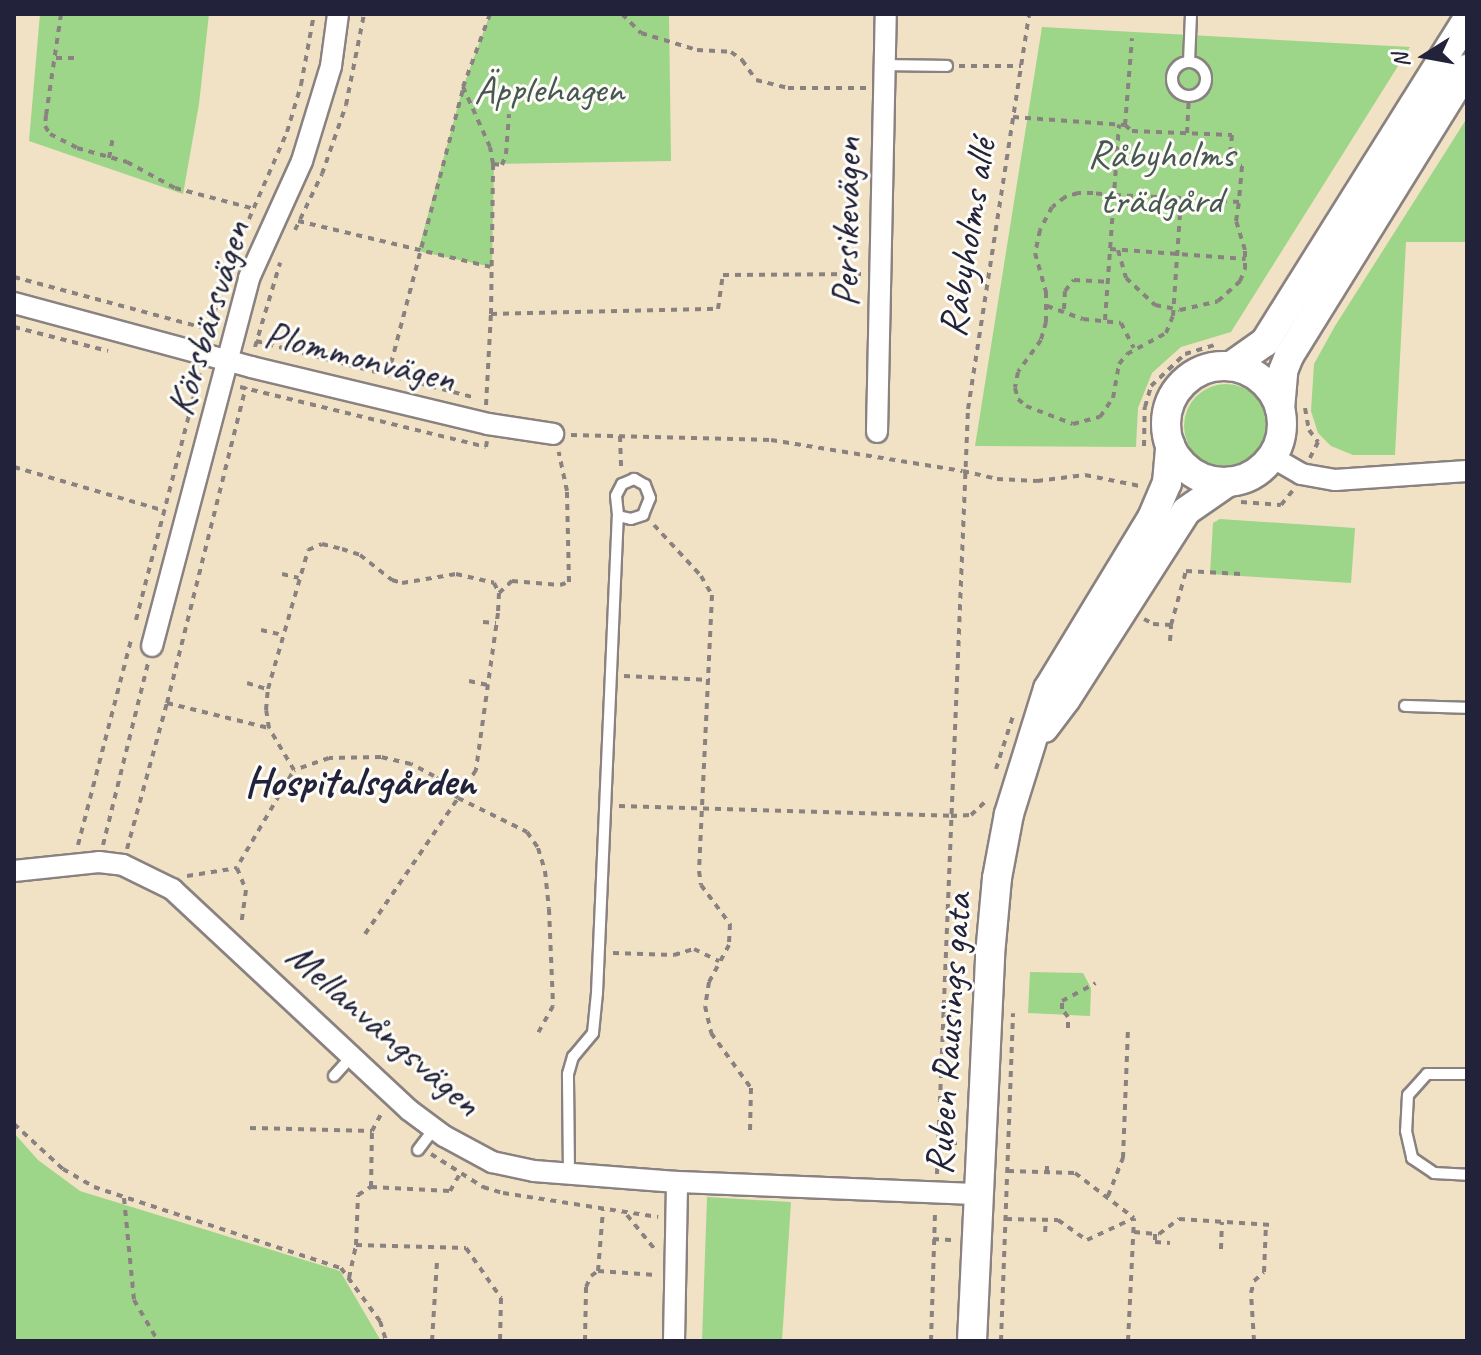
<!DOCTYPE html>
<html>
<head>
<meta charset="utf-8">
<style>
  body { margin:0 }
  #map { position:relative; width:1481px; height:1355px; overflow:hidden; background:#f1e2c5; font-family:Caveat,sans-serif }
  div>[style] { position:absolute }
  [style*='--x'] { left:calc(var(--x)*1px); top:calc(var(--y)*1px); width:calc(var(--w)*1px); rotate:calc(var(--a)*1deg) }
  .green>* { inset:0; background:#9dd688 }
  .round { border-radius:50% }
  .path>* { height:4px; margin-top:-2px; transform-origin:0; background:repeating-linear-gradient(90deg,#8a8280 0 6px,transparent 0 12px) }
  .roads { filter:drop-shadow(2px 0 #8a8280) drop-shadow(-2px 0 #8a8280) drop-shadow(0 2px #8a8280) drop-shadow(0 -2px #8a8280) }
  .lane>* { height:10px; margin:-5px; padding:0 5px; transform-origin:5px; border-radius:5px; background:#fff }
  .lane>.ring { margin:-5px; padding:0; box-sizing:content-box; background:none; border:10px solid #fff; border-radius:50% }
  .street>* { height:20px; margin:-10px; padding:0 10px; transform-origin:10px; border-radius:10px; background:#fff }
  .secondary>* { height:28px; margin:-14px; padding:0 14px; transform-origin:14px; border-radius:14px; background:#fff }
  .secondary>.ring { margin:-14px; padding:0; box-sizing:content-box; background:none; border:28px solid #fff; border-radius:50% }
  span { translate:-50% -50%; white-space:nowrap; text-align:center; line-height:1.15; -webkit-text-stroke:6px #fdfcf7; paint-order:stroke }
  .park-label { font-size:40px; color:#475852 }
  .street-label { font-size:40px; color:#22223b }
  .neighbourhood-label { font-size:42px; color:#22223b; font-weight:700 }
  .frame { position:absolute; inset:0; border:16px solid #22223b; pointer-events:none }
  .north { position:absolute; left:1385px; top:16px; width:80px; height:80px; -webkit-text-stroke:6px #fdfcf7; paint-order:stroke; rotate:259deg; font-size:22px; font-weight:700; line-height:32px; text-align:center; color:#22223b }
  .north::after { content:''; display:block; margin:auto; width:28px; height:36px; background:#22223b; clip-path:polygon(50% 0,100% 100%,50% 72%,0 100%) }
</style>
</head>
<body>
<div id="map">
  <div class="green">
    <i style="clip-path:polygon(40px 14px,209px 14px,199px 104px,183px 194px,29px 141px)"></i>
    <i style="clip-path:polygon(490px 14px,669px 14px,671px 161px,494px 164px,492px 267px,418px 251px,463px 87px)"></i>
    <i style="clip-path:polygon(1042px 27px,1410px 47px,1231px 332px,1181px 347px,1152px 373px,1138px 408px,1136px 447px,975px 446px)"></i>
    <i style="clip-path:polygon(1467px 118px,1467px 242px,1406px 242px,1395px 455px,1353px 455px,1331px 446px,1318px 433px,1311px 411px,1314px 364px,1335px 326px)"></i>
    <i class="round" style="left:1184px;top:384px;width:84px;height:84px"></i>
    <i style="clip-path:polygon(1220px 519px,1355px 528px,1351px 583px,1210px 574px,1213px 523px)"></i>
    <i style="clip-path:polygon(1030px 972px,1083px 973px,1091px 988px,1090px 1016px,1028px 1013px)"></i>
    <i style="clip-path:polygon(14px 1133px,38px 1160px,80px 1191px,340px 1271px,381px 1341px,14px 1341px)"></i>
    <i style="clip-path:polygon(707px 1197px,791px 1202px,782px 1341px,702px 1341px)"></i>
  </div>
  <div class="path">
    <i style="--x:61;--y:14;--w:102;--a:98.4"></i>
    <i style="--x:46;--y:115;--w:11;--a:95"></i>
    <i style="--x:45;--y:126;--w:9;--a:58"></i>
    <i style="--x:50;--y:134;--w:30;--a:27"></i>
    <i style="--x:77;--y:148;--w:52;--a:15.6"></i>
    <i style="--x:127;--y:162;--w:55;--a:28.4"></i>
    <i style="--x:175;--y:188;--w:83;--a:14.7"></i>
    <i style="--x:622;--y:14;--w:27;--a:45"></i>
    <i style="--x:641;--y:33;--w:59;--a:16.9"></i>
    <i style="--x:697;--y:50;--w:34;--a:3"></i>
    <i style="--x:731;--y:52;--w:14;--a:36"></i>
    <i style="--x:742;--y:60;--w:24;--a:55"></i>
    <i style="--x:756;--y:80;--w:33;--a:14"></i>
    <i style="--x:788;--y:88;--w:78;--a:0"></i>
    <i style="--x:56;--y:58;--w:21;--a:0"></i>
    <i style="--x:959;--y:66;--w:62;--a:0"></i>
    <i style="--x:1013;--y:117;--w:112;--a:4.1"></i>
    <i style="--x:1125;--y:125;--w:87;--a:-85.4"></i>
    <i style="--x:1125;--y:125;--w:9;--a:41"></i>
    <i style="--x:1132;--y:131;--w:100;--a:2.3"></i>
    <i style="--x:1232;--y:135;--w:30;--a:96"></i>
    <i style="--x:1229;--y:165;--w:13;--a:4"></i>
    <i style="--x:1242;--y:166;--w:36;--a:95"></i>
    <i style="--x:1239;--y:202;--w:58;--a:-176.1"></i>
    <i style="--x:1181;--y:198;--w:67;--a:-177.4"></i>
    <i style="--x:1114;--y:195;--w:21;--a:-175"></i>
    <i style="--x:1093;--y:193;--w:15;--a:180"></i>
    <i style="--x:1078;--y:193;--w:14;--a:163"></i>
    <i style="--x:1065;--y:197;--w:16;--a:142"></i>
    <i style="--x:1052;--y:207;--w:26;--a:118"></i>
    <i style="--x:1040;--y:230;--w:24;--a:102"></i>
    <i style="--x:1035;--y:253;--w:41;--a:74.2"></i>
    <i style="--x:1046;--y:292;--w:30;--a:90"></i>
    <i style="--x:1046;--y:322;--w:19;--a:106"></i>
    <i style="--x:1041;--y:340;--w:39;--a:126"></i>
    <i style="--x:1018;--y:372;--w:16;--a:101"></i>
    <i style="--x:1015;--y:388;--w:11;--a:75"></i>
    <i style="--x:1018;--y:399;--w:11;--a:41"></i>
    <i style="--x:1026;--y:406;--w:50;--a:21"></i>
    <i style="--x:1073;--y:424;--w:28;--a:-15"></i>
    <i style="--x:1100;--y:417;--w:23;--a:-56"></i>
    <i style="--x:1113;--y:398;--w:35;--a:-80"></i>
    <i style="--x:1119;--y:364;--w:13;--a:-51"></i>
    <i style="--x:1127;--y:354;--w:44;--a:-28.3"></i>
    <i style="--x:1166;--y:333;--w:18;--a:-68"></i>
    <i style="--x:1173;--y:316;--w:118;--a:-86.1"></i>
    <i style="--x:1187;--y:133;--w:37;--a:-87"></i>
    <i style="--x:109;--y:158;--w:20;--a:-79"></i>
    <i style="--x:493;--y:164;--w:9;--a:6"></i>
    <i style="--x:502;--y:165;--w:12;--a:-70"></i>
    <i style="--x:506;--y:154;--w:40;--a:-85.7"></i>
    <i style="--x:298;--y:221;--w:198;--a:13.4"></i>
    <i style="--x:295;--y:230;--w:62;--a:-64.3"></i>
    <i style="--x:322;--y:174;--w:73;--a:-70.8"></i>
    <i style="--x:346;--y:105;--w:93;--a:-78.8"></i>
    <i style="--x:1110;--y:249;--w:136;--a:4.2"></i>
    <i style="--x:1118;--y:250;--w:29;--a:74"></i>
    <i style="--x:1126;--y:278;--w:40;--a:43"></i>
    <i style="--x:1155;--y:305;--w:25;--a:11"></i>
    <i style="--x:1180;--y:310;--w:39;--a:-13"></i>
    <i style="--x:1218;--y:301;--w:30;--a:-42"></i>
    <i style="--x:1240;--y:281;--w:13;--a:-67"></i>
    <i style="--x:1245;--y:269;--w:19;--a:-90"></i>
    <i style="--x:1245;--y:250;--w:30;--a:-107"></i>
    <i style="--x:1236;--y:221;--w:18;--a:-81"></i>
    <i style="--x:14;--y:277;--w:205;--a:15"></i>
    <i style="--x:1047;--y:306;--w:38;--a:20"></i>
    <i style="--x:1083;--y:319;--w:38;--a:6"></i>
    <i style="--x:1121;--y:323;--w:28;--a:63"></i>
    <i style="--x:1064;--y:309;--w:18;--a:-87"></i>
    <i style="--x:1065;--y:291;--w:14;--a:-51"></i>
    <i style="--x:1074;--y:280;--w:33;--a:3"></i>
    <i style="--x:491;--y:314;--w:227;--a:-1.3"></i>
    <i style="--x:718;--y:309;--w:34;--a:-82"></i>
    <i style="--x:723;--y:275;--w:139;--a:-0.4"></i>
    <i style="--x:1105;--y:320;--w:196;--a:-85.9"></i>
    <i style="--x:14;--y:327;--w:97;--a:14.3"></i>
    <i style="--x:208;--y:337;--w:65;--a:-74.9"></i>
    <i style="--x:225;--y:274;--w:155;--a:-66.4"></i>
    <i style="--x:287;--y:132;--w:49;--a:-73.4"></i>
    <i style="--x:301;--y:85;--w:72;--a:-79.6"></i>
    <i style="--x:256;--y:341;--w:227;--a:14.5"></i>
    <i style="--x:255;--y:347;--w:88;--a:-73.4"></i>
    <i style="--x:388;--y:375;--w:296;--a:-75.3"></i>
    <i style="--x:240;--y:387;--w:253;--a:13.7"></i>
    <i style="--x:486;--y:447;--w:6;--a:-81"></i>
    <i style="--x:486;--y:405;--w:91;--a:-86.9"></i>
    <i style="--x:491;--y:314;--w:150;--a:-89.2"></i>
    <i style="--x:493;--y:164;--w:17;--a:-100"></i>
    <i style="--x:490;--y:147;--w:66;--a:-114.2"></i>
    <i style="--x:463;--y:87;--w:78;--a:-69.7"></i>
    <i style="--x:1305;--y:408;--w:22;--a:80"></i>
    <i style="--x:1309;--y:430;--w:15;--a:53"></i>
    <i style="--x:1318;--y:442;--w:18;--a:117"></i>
    <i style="--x:571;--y:435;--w:200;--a:1.4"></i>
    <i style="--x:771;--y:440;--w:194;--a:9.2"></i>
    <i style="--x:963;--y:471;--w:35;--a:13"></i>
    <i style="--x:997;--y:479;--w:40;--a:2.9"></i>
    <i style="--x:1037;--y:481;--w:48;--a:-7.1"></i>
    <i style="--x:1085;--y:475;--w:56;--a:11.3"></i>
    <i style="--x:620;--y:436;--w:34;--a:88"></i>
    <i style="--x:1144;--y:446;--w:39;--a:-89"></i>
    <i style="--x:1145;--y:407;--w:22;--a:-74"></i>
    <i style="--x:1151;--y:386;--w:47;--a:-43.3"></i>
    <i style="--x:1185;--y:354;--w:34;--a:-17"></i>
    <i style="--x:14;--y:467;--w:157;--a:16.2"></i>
    <i style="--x:1241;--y:502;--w:40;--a:4.3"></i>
    <i style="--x:1281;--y:505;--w:19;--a:-51"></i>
    <i style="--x:654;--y:525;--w:69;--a:47.3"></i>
    <i style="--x:701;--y:576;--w:22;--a:60"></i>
    <i style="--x:712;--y:595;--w:276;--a:92.7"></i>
    <i style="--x:699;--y:871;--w:14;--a:82"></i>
    <i style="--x:701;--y:885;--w:49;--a:53.4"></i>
    <i style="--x:730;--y:924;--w:21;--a:93"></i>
    <i style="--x:729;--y:945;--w:42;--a:118.4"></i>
    <i style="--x:709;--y:982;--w:24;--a:99"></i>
    <i style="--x:705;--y:1006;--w:28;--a:77"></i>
    <i style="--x:711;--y:1033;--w:68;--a:54"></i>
    <i style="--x:751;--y:1088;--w:45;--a:91.3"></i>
    <i style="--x:282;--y:574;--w:17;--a:13"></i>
    <i style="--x:499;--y:593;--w:18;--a:-43"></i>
    <i style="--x:512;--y:581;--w:48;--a:4.8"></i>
    <i style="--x:560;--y:585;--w:9;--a:-18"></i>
    <i style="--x:569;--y:582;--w:91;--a:-91.3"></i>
    <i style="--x:567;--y:491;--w:40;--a:-102"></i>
    <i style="--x:1144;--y:619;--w:10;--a:29"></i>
    <i style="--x:1153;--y:624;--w:18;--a:3"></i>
    <i style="--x:136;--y:620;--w:255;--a:-75.5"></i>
    <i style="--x:483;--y:622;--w:13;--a:4"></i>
    <i style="--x:261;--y:630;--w:23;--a:13"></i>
    <i style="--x:1170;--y:641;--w:16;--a:-86"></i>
    <i style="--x:1171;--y:625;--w:56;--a:-74.5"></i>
    <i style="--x:1186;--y:571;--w:55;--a:3.1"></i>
    <i style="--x:624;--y:676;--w:86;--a:2.7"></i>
    <i style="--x:469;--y:681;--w:19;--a:12"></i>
    <i style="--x:247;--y:683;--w:21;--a:17"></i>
    <i style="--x:167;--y:703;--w:326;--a:-76"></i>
    <i style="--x:996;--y:769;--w:56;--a:-72.2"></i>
    <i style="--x:619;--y:806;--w:332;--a:1.7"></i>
    <i style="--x:951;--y:816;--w:20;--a:-3"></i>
    <i style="--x:971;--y:815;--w:22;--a:-43"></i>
    <i style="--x:78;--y:845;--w:212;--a:-75.5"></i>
    <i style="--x:103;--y:845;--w:187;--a:-76.1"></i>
    <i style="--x:127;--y:849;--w:151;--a:-74.7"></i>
    <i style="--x:167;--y:703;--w:105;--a:13.8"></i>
    <i style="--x:240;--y:862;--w:107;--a:-59.6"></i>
    <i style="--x:294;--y:770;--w:49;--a:-120.8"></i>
    <i style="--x:269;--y:728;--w:18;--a:-99"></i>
    <i style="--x:266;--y:710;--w:21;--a:-85"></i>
    <i style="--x:268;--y:689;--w:145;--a:-73.9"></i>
    <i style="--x:308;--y:550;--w:15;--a:-23"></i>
    <i style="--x:322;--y:544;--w:21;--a:14"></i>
    <i style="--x:342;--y:549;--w:19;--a:18"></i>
    <i style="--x:360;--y:555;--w:41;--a:38"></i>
    <i style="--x:392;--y:580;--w:10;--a:17"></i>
    <i style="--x:402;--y:583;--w:55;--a:-9.5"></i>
    <i style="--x:456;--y:574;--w:39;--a:13"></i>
    <i style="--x:494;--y:583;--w:11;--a:63"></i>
    <i style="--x:499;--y:593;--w:20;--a:93"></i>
    <i style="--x:498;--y:613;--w:159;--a:98"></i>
    <i style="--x:476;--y:770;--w:33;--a:123"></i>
    <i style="--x:458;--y:798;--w:33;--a:-137"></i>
    <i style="--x:434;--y:776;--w:26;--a:-152"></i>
    <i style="--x:411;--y:764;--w:31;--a:-167"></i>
    <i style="--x:381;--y:757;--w:52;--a:178.9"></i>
    <i style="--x:329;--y:758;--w:37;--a:161"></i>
    <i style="--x:187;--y:876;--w:51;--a:-9.1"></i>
    <i style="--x:237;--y:868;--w:24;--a:68"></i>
    <i style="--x:246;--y:890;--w:35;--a:98"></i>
    <i style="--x:365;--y:934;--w:165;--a:-55.6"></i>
    <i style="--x:458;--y:798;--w:77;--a:26.2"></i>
    <i style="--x:527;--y:832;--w:19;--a:55"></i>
    <i style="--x:538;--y:848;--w:24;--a:73"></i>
    <i style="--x:545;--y:871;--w:38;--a:84"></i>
    <i style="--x:549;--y:909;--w:97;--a:87.6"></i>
    <i style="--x:553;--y:1006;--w:33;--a:119"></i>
    <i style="--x:613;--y:953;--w:61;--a:1.9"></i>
    <i style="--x:674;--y:955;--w:21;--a:-17"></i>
    <i style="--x:694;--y:949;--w:28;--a:26"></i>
    <i style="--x:1068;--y:1028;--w:11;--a:-90"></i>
    <i style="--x:1068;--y:1017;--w:10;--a:-127"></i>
    <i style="--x:1062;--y:1009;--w:8;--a:-90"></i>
    <i style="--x:1062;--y:1001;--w:38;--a:-28"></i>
    <i style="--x:14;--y:1124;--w:67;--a:42.6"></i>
    <i style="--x:63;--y:1169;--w:36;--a:30"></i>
    <i style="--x:94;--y:1187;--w:260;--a:18.2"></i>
    <i style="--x:341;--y:1268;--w:66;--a:53.7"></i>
    <i style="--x:380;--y:1321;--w:21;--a:73"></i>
    <i style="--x:250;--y:1128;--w:122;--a:1.4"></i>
    <i style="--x:939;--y:1143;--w:19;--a:0"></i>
    <i style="--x:431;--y:1154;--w:62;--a:32.4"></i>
    <i style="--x:483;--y:1187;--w:21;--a:17"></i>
    <i style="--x:503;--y:1193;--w:157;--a:8.8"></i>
    <i style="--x:1008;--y:1171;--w:67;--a:1.7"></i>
    <i style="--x:1075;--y:1173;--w:74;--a:37.3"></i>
    <i style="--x:1047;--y:1172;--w:11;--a:-90"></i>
    <i style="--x:937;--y:1174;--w:766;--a:-87.68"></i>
    <i style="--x:968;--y:409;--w:400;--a:-81.2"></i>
    <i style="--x:371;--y:1187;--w:79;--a:2.9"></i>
    <i style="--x:450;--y:1191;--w:20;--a:-60"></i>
    <i style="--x:1108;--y:1196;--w:41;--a:-68.5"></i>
    <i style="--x:1123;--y:1158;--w:132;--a:-87.8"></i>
    <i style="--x:124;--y:1198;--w:102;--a:84.4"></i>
    <i style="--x:134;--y:1300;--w:48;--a:59.7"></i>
    <i style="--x:627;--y:1215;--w:48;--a:51"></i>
    <i style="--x:1006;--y:1219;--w:52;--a:1.1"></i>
    <i style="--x:1058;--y:1220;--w:35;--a:35"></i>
    <i style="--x:1087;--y:1240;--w:52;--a:-25.1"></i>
    <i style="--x:1045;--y:1232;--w:12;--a:-85"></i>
    <i style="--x:1134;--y:1232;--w:25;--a:5"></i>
    <i style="--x:1159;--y:1234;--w:25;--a:-37"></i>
    <i style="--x:1179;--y:1219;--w:94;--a:3.7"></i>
    <i style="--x:1155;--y:1234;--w:8;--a:90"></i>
    <i style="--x:1155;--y:1242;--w:15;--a:4"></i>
    <i style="--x:933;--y:1239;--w:22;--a:3"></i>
    <i style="--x:356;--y:1245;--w:110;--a:1.6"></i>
    <i style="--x:466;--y:1248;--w:61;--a:55"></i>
    <i style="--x:501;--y:1298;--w:43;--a:91.3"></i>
    <i style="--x:1221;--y:1249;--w:27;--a:-88"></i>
    <i style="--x:598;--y:1271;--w:58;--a:3.9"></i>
    <i style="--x:349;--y:1278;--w:34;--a:-78"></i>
    <i style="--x:356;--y:1245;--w:50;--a:-87.7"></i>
    <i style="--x:358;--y:1195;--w:15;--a:-32"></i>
    <i style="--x:371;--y:1187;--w:56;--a:-89"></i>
    <i style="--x:372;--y:1131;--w:19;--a:-62"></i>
    <i style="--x:432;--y:1341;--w:79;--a:-86.4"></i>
    <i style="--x:585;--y:1341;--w:54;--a:-88.9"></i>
    <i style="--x:586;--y:1287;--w:12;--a:-66"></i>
    <i style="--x:591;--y:1276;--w:9;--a:-36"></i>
    <i style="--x:598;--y:1271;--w:61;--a:-85.3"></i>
    <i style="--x:931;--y:1341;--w:130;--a:-88.2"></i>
    <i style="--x:1001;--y:1341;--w:328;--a:-87.9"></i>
    <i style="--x:1128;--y:1341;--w:123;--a:-87.2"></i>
    <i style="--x:1254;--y:1341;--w:48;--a:-93.6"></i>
    <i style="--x:1251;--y:1293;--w:12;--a:-76"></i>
    <i style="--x:1254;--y:1281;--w:13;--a:-42"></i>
    <i style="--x:1264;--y:1272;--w:47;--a:-87.6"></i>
  </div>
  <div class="roads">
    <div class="lane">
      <i class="ring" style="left:1172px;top:62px;width:24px;height:24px"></i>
      <i style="--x:1189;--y:62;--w:48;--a:-87.6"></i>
      <i style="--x:885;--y:65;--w:62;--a:0.9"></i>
      <i style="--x:1405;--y:706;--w:62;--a:1.8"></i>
      <i style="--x:1467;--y:1074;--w:40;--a:180"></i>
      <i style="--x:1427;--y:1074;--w:28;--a:132"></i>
      <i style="--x:1408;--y:1095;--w:36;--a:93"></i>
      <i style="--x:1406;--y:1131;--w:28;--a:77"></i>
      <i style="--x:1412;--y:1158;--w:27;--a:34"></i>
      <i style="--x:1434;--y:1173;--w:33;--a:3"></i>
      <i style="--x:334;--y:1076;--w:27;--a:-48"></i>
      <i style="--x:418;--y:1150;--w:26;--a:-53"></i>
      <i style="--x:569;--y:1174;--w:100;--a:-90.6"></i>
      <i style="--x:568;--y:1074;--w:18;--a:-74"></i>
      <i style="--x:573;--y:1057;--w:31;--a:-50"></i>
      <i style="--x:593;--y:1033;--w:40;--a:-84.3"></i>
      <i style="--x:597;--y:993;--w:477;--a:-87.5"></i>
      <i style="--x:618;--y:516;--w:13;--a:13"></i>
      <i style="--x:631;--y:519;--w:13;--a:-18"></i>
      <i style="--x:643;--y:515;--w:18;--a:-68"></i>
      <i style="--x:650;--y:498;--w:14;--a:-111"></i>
      <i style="--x:645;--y:485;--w:13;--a:-151"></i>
      <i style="--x:634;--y:479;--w:13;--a:157"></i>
      <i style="--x:622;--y:484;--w:13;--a:117"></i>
      <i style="--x:616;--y:496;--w:20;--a:84"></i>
    </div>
    <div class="street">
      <i style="--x:14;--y:303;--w:245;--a:15.1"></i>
      <i style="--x:251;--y:367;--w:244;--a:13.5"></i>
      <i style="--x:488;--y:424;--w:66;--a:8.7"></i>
      <i style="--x:877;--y:432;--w:418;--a:-88.8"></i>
      <i style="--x:1272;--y:457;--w:34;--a:30"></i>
      <i style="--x:1301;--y:474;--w:35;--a:10"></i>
      <i style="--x:1335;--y:480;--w:132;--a:-3.9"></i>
      <i style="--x:152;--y:646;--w:381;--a:-75.2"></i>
      <i style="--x:249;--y:278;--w:128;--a:-65.6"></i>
      <i style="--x:302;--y:161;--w:99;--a:-73"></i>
      <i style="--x:331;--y:66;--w:52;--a:-82.3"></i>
      <i style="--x:14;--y:871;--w:85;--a:-6"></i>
      <i style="--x:99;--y:862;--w:24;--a:7"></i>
      <i style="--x:123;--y:865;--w:55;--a:26.1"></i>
      <i style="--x:172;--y:889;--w:324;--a:43"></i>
      <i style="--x:409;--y:1110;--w:44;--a:36.6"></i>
      <i style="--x:444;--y:1136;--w:55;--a:28.4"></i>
      <i style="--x:492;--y:1162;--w:43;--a:12.1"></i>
      <i style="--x:534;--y:1171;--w:143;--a:4.4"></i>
      <i style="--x:677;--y:1182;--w:300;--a:2.3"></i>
      <i style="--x:674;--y:1341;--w:159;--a:-88.9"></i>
    </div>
    <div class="secondary">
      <i style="--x:1231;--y:366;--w:42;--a:-35.2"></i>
      <i style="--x:1265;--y:342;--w:380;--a:-57.9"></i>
      <i class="ring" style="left:1166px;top:366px;width:88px;height:88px"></i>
      <i style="--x:1280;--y:409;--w:38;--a:-85"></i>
      <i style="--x:1283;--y:371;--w:16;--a:-68"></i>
      <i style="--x:1289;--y:356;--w:338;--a:-58.2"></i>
      <i style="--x:1044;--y:728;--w:36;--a:-53"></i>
      <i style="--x:1066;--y:699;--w:223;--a:-57.4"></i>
      <i style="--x:1186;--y:511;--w:51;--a:-34.6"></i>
      <i style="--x:972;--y:1341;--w:386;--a:-87.3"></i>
      <i style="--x:990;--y:955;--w:77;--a:-84.8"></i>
      <i style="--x:997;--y:878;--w:65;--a:-79.4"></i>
      <i style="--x:1009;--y:814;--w:131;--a:-72.7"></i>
      <i style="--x:1048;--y:689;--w:200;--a:-58.7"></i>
      <i style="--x:1152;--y:518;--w:38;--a:-67"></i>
      <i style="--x:1167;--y:483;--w:38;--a:-85"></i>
    </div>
  </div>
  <div class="park-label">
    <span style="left:549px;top:89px">Äpplehagen</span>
    <span style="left:1161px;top:177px">Råbyholms<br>trädgård</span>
  </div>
  <div class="street-label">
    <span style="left:846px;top:222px;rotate:-89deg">Persikevägen</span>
    <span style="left:967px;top:238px;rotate:-81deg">Råbyholms allé</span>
    <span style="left:208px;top:318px;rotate:-73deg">Körsbärsvägen</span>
    <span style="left:360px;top:356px;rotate:14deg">Plommonvägen</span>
    <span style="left:384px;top:1029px;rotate:41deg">Mellanvångsvägen</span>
    <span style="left:948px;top:1034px;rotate:-86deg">Ruben Rausings gata</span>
  </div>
  <div class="neighbourhood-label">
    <span style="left:360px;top:782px">Hospitalsgården</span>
  </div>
  <div class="frame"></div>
  <div class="north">N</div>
</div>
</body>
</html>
